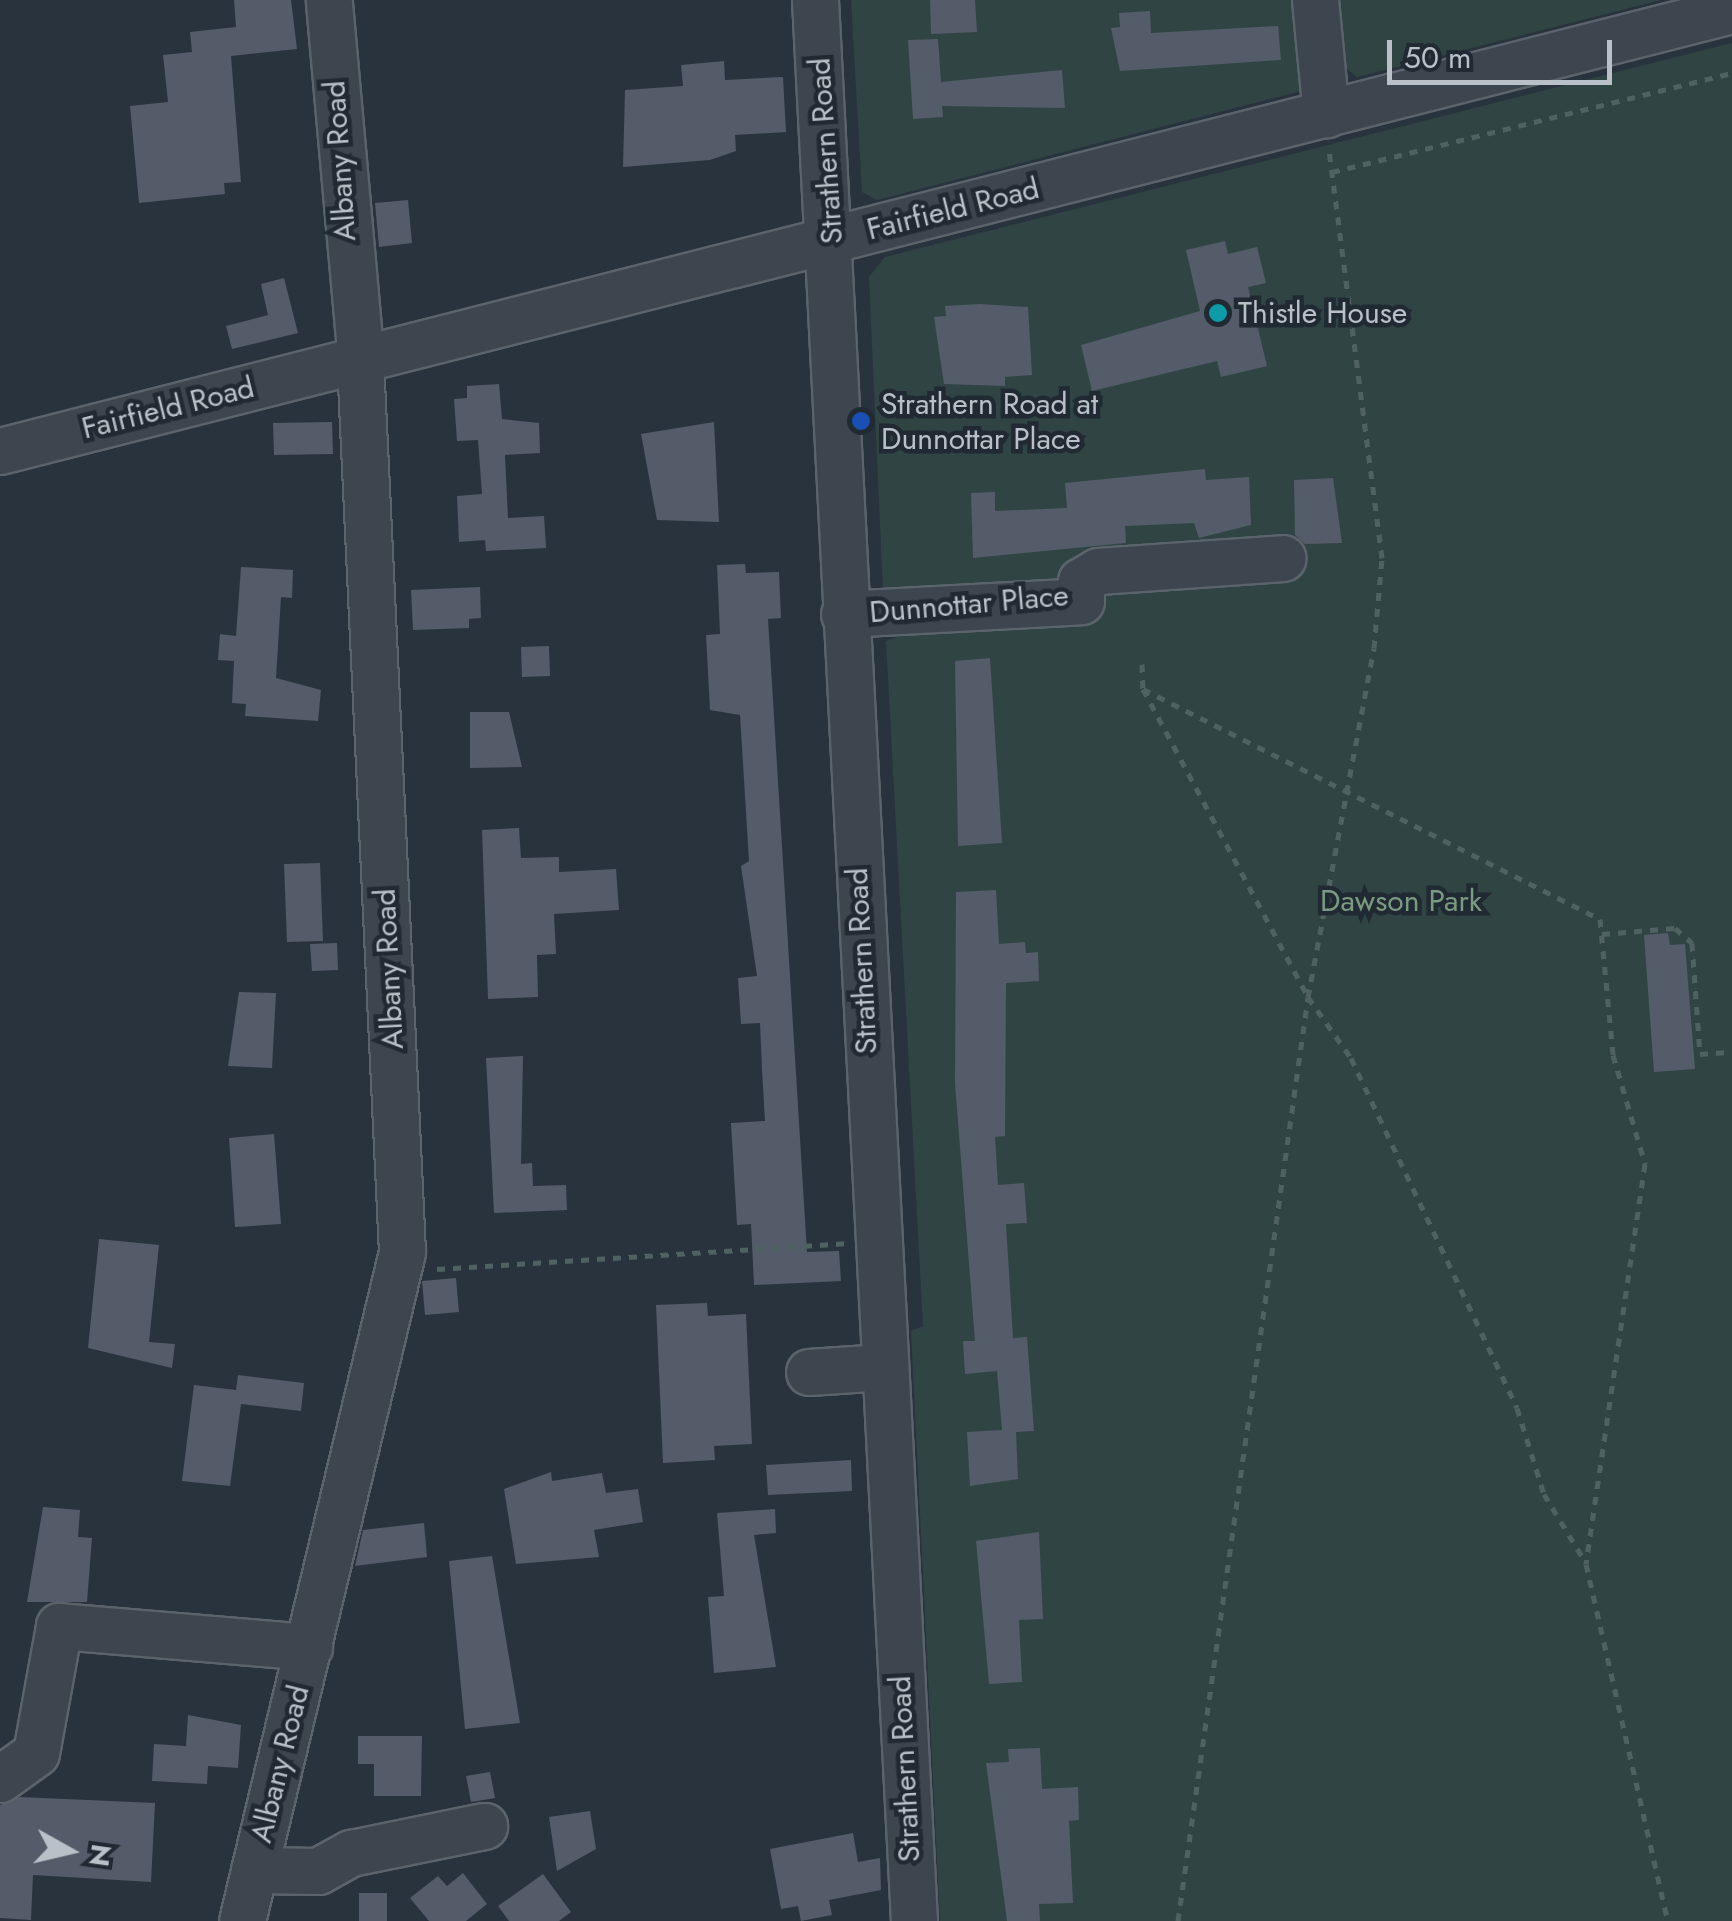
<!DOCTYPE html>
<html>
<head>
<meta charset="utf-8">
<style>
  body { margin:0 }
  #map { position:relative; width:1732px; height:1921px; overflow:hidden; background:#29333d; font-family:Jost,sans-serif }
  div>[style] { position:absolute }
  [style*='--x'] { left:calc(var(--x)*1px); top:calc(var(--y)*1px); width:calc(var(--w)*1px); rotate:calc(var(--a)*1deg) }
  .green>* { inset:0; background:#314444 }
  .building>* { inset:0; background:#535c68 }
  .path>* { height:5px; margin-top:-2.5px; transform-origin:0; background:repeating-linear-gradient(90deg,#506162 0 8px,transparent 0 16px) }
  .roads { filter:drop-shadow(2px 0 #5b636b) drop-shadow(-2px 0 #5b636b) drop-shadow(0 2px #5b636b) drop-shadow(0 -2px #5b636b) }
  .minor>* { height:45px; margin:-22.5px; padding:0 22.5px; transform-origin:22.5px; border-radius:22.5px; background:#3d454e }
  .dots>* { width:28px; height:28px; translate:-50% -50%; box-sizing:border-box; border:5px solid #212a33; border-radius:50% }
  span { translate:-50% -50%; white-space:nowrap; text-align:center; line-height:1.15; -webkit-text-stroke:9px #212a33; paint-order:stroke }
  .street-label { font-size:30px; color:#b9c0c8 }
  .poi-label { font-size:30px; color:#b9c0c8 }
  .left { translate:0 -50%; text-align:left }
  .park-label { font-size:30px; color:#7a9b81 }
  .north { position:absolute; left:20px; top:1801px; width:100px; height:100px; -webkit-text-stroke:8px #212a33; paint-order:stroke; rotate:98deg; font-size:28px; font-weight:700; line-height:40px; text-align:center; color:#b9c0c8 }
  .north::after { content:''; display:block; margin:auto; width:35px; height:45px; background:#b9c0c8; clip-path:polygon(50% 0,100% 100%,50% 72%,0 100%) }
  .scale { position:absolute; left:1387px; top:40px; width:225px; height:45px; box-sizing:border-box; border:5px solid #b9c0c8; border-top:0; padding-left:12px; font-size:30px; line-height:35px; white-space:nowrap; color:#b9c0c8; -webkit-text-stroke:8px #212a33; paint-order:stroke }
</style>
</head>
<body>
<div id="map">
  <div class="green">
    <i style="clip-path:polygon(851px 0,1295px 0,1301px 91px,877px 200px,862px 192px)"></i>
    <i style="clip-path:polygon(1335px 0,1661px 0,1357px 77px,1340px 63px)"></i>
    <i style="clip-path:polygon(1732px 43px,1732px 1921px,940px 1921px,911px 1331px,923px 1326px,886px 641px,1061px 581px,883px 591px,869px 277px,885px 257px)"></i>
  </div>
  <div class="building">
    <i style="clip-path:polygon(234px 0,291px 0,297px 49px,231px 56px,241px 182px,224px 183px,225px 194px,139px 203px,130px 106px,168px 102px,163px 55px,192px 52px,190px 32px,236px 27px)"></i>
    <i style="clip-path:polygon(930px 0,975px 0,977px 32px,931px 34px)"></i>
    <i style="clip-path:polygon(1150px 11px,1151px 33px,1278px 26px,1281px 60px,1120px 71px,1111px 28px,1120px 27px,1119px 13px)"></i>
    <i style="clip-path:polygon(938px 39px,941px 82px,1062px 70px,1065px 108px,942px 106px,943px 117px,913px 119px,908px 40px)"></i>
    <i style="clip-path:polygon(724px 61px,725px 80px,783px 77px,786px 132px,735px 135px,736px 151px,710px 160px,623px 167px,625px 90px,683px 86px,681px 65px)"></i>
    <i style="clip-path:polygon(408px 200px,412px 243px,379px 247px,375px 203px)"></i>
    <i style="clip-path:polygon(1225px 241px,1228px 254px,1257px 247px,1266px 283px,1248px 287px,1267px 366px,1221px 377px,1217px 361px,1092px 391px,1081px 345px,1200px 311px,1186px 250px)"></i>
    <i style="clip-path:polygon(284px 278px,298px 333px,232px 349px,226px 326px,268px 315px,261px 284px)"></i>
    <i style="clip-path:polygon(980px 304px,1028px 307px,1032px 375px,1005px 377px,1005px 386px,944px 384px,934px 317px,946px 316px,945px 306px)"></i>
    <i style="clip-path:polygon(499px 384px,502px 419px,539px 423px,540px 453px,505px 455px,508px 518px,544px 516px,546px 548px,486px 551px,485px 540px,459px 542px,457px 496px,482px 494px,478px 440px,457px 441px,454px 399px,467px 398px,467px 386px)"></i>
    <i style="clip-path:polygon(332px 422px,333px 454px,274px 455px,273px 423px)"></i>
    <i style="clip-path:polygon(714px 422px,719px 522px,657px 520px,641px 434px)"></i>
    <i style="clip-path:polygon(1205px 469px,1206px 480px,1249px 477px,1251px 525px,1199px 538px,1194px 523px,1125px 526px,1126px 543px,973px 558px,971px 493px,995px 492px,995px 511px,1067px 508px,1065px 483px)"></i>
    <i style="clip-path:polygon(1333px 478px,1342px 543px,1305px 544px,1295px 535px,1294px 480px)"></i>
    <i style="clip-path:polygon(745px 564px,746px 573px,779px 572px,781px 618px,768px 619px,807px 1252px,839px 1251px,841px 1281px,754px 1285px,751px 1224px,737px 1225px,731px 1123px,765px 1121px,762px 1070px,760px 1023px,741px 1024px,738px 978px,757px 976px,741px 866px,749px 861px,740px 715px,710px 710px,706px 635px,720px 634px,717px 565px)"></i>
    <i style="clip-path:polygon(241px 567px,293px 570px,292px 598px,281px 597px,276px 678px,321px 690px,318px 721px,245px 716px,246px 704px,232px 703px,234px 661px,218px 660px,220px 634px,236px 636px)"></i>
    <i style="clip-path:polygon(480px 587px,481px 618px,469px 619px,469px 628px,413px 630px,411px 590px)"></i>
    <i style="clip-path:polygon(549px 646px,550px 676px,522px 677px,521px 647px)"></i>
    <i style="clip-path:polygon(990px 658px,1002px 843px,958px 846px,955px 661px)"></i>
    <i style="clip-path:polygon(470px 712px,509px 712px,522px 767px,470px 768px)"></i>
    <i style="clip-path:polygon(519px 828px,521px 858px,559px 857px,559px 872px,616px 869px,619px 910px,554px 914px,556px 954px,537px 955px,538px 997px,488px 999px,482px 830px)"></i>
    <i style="clip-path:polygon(320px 863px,323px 941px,287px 942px,284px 864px)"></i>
    <i style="clip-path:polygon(996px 890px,999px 944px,1025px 942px,1026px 953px,1038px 952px,1039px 981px,1006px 983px,1005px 1136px,995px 1137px,998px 1185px,1024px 1183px,1027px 1223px,1006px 1224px,1013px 1338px,1027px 1337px,1034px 1431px,1016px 1432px,1018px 1479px,970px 1486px,967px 1432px,1002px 1430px,997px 1371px,965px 1374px,963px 1341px,975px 1341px,955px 1083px,956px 892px)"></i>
    <i style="clip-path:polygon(1668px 933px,1670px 945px,1685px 944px,1695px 1069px,1654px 1072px,1644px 935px)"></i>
    <i style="clip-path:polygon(337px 943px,338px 970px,312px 971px,310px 944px)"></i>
    <i style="clip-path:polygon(239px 992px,276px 993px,272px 1068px,228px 1066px)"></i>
    <i style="clip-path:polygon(523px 1056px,521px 1164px,532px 1163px,533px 1186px,566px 1185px,567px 1210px,494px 1213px,486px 1058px)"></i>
    <i style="clip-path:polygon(274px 1134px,281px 1224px,235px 1227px,229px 1138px)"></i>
    <i style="clip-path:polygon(99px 1239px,159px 1245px,149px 1342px,175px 1344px,172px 1368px,88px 1348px)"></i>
    <i style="clip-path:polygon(456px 1278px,459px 1312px,425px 1315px,422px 1281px)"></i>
    <i style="clip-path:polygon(707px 1303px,708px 1316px,746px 1314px,752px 1444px,714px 1446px,715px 1460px,663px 1463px,656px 1305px)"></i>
    <i style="clip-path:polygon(238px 1375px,304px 1383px,301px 1411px,241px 1404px,230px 1486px,182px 1481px,194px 1385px,236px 1390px)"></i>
    <i style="clip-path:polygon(851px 1460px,852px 1491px,768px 1495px,766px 1465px)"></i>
    <i style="clip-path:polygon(551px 1472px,552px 1481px,602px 1473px,606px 1493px,638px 1489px,643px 1522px,594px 1530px,599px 1557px,516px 1564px,504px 1489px)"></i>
    <i style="clip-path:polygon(43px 1507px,80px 1510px,78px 1537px,92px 1538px,87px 1602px,27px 1602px)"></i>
    <i style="clip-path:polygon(775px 1509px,776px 1533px,754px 1535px,776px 1667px,714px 1673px,708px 1597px,724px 1596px,717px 1513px)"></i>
    <i style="clip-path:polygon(424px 1523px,427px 1557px,355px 1566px,363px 1530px)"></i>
    <i style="clip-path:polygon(1039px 1532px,1043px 1619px,1019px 1620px,1022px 1682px,989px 1684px,976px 1541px)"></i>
    <i style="clip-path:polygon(492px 1556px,520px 1723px,465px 1729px,449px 1561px)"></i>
    <i style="clip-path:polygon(188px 1715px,241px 1725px,238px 1768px,208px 1766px,207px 1784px,152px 1781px,154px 1744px,186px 1746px)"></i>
    <i style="clip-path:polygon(358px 1736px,422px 1736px,421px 1796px,374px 1796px,374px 1764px,358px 1764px)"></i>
    <i style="clip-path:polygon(1040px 1748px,1042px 1789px,1078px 1787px,1079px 1820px,1069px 1821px,1073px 1903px,1039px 1904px,1040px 1921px,1007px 1921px,986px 1763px,1009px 1762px,1008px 1749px)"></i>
    <i style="clip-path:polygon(490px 1772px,495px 1798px,471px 1802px,466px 1776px)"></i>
    <i style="clip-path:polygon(20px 1797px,155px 1803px,151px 1882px,33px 1875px,31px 1920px,0 1918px,0 1805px)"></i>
    <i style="clip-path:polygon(590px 1811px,596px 1849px,557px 1871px,549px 1817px)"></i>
    <i style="clip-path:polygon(853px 1833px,858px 1862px,880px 1858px,881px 1890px,829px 1900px,832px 1915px,801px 1921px,798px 1906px,781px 1909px,770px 1849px)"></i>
    <i style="clip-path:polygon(463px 1873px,487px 1904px,466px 1921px,429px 1921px,410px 1898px,438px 1876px,447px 1886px)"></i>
    <i style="clip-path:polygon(543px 1874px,571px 1912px,559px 1921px,509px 1921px,498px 1906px)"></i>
    <i style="clip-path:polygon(359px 1893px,387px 1893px,387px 1921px,359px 1921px)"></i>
  </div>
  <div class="path">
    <i style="--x:1332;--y:172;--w:412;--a:-13.9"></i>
    <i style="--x:1142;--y:664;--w:25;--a:88"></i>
    <i style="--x:1143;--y:689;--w:349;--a:61.8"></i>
    <i style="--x:1308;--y:997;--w:75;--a:54.8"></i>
    <i style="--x:1351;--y:1058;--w:387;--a:64.6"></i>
    <i style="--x:1517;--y:1408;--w:90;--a:72.6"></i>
    <i style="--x:1544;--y:1494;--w:81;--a:58.7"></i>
    <i style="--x:1143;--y:689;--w:512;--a:26.72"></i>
    <i style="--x:1600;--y:919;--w:137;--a:84.5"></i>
    <i style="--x:1613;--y:1055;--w:114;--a:73.6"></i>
    <i style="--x:1645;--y:1164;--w:404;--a:98.4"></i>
    <i style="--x:1586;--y:1564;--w:366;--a:77.1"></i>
    <i style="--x:1602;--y:934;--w:73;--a:-4.7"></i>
    <i style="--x:1675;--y:928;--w:23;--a:41"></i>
    <i style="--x:1692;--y:943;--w:111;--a:85.9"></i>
    <i style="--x:1700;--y:1054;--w:32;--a:-4"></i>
    <i style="--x:437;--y:1269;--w:409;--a:-3.6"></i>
    <i style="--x:1178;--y:1921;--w:933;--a:-81.99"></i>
    <i style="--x:1308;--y:997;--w:355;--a:-79.3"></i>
    <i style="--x:1374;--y:648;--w:90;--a:-84.9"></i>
    <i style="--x:1382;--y:558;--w:413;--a:-97.4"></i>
  </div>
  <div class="roads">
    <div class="minor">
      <i style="--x:815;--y:0;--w:1924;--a:87.05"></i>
      <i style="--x:1315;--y:0;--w:115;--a:84.5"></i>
      <i style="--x:0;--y:451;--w:1787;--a:-14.29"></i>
      <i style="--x:844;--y:614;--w:237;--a:-3.1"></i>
      <i style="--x:1081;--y:601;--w:20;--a:-90"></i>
      <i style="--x:1081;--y:581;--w:20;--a:-30"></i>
      <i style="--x:1098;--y:571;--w:185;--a:-4"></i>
      <i style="--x:809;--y:1372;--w:74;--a:-3.9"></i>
      <i style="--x:0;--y:1779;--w:44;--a:-35.8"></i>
      <i style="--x:36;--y:1753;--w:129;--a:-79.7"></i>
      <i style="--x:59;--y:1626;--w:251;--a:4.8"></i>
      <i style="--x:254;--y:1870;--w:64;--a:0.9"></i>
      <i style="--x:318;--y:1871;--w:38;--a:-29"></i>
      <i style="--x:351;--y:1853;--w:136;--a:-11.5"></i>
      <i style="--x:242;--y:1921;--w:688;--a:-76.55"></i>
      <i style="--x:402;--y:1252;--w:914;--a:-92.7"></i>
      <i style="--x:359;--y:339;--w:340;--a:-95.1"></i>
    </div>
  </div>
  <div class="dots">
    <i style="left:1218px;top:313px;background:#0f9aa8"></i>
    <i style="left:861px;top:421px;background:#1a4fb4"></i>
  </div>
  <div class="street-label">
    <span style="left:826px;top:151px;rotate:-94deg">Strathern Road</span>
    <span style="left:340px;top:161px;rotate:-94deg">Albany Road</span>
    <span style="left:953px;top:209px;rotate:-14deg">Fairfield Road</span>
    <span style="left:168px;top:408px;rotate:-14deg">Fairfield Road</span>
    <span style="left:969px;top:604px;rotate:-5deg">Dunnottar Place</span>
    <span style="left:862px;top:961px;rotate:-93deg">Strathern Road</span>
    <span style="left:389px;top:969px;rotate:-93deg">Albany Road</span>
    <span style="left:280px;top:1764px;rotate:-76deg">Albany Road</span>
    <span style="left:905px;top:1769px;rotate:-93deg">Strathern Road</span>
  </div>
  <div class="poi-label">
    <span class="left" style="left:1238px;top:313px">Thistle House</span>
    <span class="left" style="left:881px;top:421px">Strathern Road at<br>Dunnottar Place</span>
  </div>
  <div class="park-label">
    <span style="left:1401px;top:901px">Dawson Park</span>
  </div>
  <div class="north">N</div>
  <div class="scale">50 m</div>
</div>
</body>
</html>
